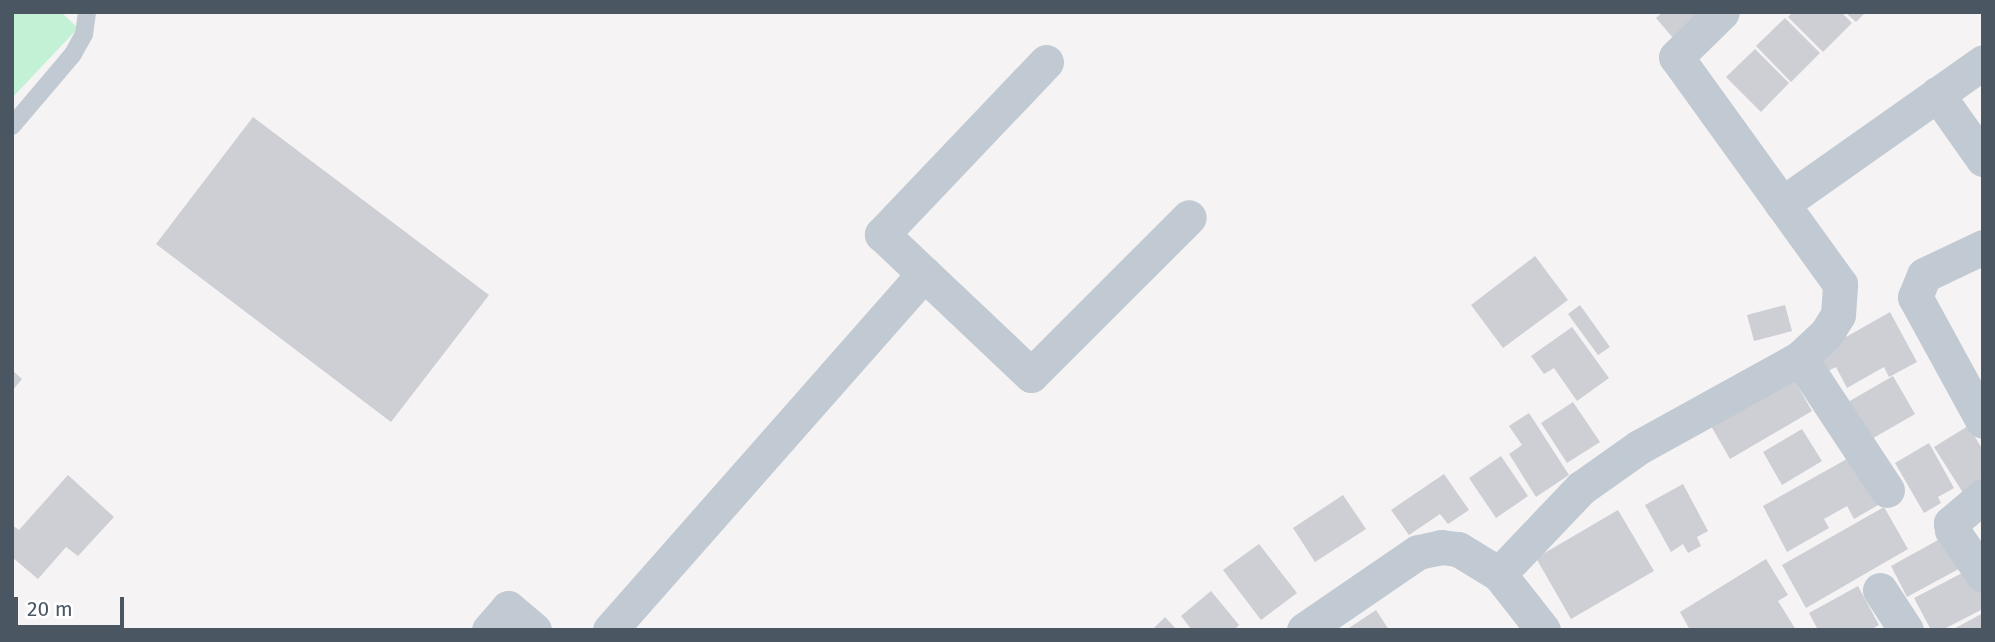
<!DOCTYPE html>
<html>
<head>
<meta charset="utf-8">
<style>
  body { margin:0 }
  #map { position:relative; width:1995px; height:642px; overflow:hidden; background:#f5f3f3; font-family:"Fira Sans",sans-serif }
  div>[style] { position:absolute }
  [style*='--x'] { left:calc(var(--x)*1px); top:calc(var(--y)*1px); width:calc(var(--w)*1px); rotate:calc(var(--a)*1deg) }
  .green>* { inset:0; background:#c3f1d5 }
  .building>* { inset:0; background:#cdcfd5 }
  .service>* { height:18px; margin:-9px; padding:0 9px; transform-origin:9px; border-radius:9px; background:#c1cad2 }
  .minor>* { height:35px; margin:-17.5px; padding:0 17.5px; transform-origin:17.5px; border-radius:17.5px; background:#c1cad2 }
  span { translate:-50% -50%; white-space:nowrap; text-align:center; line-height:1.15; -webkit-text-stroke:6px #fff; paint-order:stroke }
  .frame { position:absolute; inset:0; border:14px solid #4a5661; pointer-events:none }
  .scale { position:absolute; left:14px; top:597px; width:110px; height:32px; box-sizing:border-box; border:4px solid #4a5661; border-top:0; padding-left:9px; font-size:21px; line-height:24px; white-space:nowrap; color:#4a5661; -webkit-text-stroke:5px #fff; paint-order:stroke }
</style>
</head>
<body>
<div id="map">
  <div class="green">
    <i style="clip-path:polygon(12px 12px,61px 12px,78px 28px,12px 98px)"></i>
  </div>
  <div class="building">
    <i style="clip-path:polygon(1663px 12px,1701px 12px,1674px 39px,1656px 18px)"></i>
    <i style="clip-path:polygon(1793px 12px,1841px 12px,1852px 23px,1823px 52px,1788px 17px)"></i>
    <i style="clip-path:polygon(1845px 12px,1866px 12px,1856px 22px)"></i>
    <i style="clip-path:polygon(1785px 18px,1820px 53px,1791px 82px,1756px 46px)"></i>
    <i style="clip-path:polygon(1755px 49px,1789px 83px,1761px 112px,1726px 77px)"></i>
    <i style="clip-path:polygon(253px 117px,489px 295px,391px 422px,156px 244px)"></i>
    <i style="clip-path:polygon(1535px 256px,1568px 300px,1503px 348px,1471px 305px)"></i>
    <i style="clip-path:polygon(1580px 305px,1610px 347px,1598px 355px,1568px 314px)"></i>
    <i style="clip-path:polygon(1785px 305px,1792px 331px,1754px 341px,1747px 315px)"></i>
    <i style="clip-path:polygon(1890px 312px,1917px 362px,1889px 377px,1884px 367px,1847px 388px,1836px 367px,1828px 371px,1818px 353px,1839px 324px,1846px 337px)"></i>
    <i style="clip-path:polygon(1572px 327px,1609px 378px,1577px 401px,1554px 368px,1544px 374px,1531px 356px)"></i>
    <i style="clip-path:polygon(12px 370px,22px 379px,12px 391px)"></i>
    <i style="clip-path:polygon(1789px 371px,1812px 411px,1730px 459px,1707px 419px)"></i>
    <i style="clip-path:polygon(1893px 376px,1915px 414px,1870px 440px,1848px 402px)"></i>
    <i style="clip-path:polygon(1573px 402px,1600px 442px,1567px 463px,1541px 423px)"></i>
    <i style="clip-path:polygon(1529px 413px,1569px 475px,1536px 497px,1509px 454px,1522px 445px,1509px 426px)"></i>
    <i style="clip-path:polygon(1968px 426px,1983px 450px,1983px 485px,1965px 496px,1934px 447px)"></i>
    <i style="clip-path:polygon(1802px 429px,1822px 461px,1782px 485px,1763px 452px)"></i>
    <i style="clip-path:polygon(1929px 443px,1954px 488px,1938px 497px,1941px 503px,1924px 513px,1895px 463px)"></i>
    <i style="clip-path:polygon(1854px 455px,1880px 504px,1854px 519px,1847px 506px,1824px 519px,1829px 528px,1787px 552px,1763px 506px)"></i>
    <i style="clip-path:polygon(1501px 456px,1528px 496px,1496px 518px,1469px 478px)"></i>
    <i style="clip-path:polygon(1444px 474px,1469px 510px,1448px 524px,1440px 514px,1409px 535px,1391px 510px)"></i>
    <i style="clip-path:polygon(68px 475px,114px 517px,78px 556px,66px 547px,38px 579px,12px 557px,12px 525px,19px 530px)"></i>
    <i style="clip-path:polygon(1683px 484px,1708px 531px,1697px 537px,1701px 546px,1688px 553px,1683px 544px,1671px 552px,1645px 505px)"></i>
    <i style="clip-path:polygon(1343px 495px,1366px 529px,1315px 562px,1293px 528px)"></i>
    <i style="clip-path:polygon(1884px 507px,1908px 549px,1806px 608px,1782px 565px)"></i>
    <i style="clip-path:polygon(1618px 510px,1654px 571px,1571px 619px,1536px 558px)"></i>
    <i style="clip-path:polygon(1949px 534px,1966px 565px,1907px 597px,1891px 566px)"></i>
    <i style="clip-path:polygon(1259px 544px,1297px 593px,1261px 620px,1223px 570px)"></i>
    <i style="clip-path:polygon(1766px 559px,1788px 595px,1778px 601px,1796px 630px,1690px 630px,1680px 612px)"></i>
    <i style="clip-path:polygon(1968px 570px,1983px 598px,1983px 609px,1942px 630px,1931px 630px,1914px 598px)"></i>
    <i style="clip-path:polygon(1858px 586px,1879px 625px,1870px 630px,1818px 630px,1809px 613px)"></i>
    <i style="clip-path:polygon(1211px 591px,1239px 625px,1234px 630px,1192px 630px,1181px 616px)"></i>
    <i style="clip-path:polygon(1376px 610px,1389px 630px,1346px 630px)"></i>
    <i style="clip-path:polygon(1983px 613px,1983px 630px,1952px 630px)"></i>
    <i style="clip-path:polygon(1165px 617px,1177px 630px,1152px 630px)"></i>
  </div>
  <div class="service">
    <i style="--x:12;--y:126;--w:94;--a:-49.7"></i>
    <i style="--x:73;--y:54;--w:23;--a:-61"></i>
    <i style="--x:84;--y:34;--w:22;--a:-82"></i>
  </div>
  <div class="minor">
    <i style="--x:1046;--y:62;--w:238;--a:133.6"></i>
    <i style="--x:882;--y:234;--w:205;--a:43.4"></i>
    <i style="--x:1031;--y:375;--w:223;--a:-45"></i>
    <i style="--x:1937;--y:94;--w:80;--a:54.7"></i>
    <i style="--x:1782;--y:204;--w:246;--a:-35.2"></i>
    <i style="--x:1983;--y:247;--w:65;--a:154.6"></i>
    <i style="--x:1924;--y:275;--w:24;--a:112"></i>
    <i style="--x:1915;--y:297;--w:141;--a:61.3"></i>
    <i style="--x:1800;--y:358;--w:158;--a:56.6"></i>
    <i style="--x:1983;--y:496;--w:42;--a:139.8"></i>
    <i style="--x:1951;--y:523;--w:7;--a:82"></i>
    <i style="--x:1952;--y:530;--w:55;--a:55.4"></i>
    <i style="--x:1499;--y:574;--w:119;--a:-46.4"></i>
    <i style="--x:1581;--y:488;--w:71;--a:-35.3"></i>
    <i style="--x:1639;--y:447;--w:184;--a:-28.9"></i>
    <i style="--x:1800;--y:358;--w:35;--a:-43"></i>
    <i style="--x:1826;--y:334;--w:22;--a:-58"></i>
    <i style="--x:1838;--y:315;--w:31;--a:-86"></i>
    <i style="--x:1840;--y:284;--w:280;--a:-125.8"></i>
    <i style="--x:1676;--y:57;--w:64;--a:-44.4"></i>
    <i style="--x:1880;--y:590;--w:48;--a:57"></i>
    <i style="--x:489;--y:630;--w:29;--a:-49"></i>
    <i style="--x:508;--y:608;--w:34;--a:40"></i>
    <i style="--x:610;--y:630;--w:475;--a:-48.6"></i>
    <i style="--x:1304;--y:630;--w:138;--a:-34.4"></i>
    <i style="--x:1418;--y:552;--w:24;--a:-12"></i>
    <i style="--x:1441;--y:547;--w:17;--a:7"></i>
    <i style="--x:1458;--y:549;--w:48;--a:31.4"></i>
    <i style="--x:1499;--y:574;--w:71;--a:51.8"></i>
  </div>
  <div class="frame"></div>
  <div class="scale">20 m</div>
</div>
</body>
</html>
